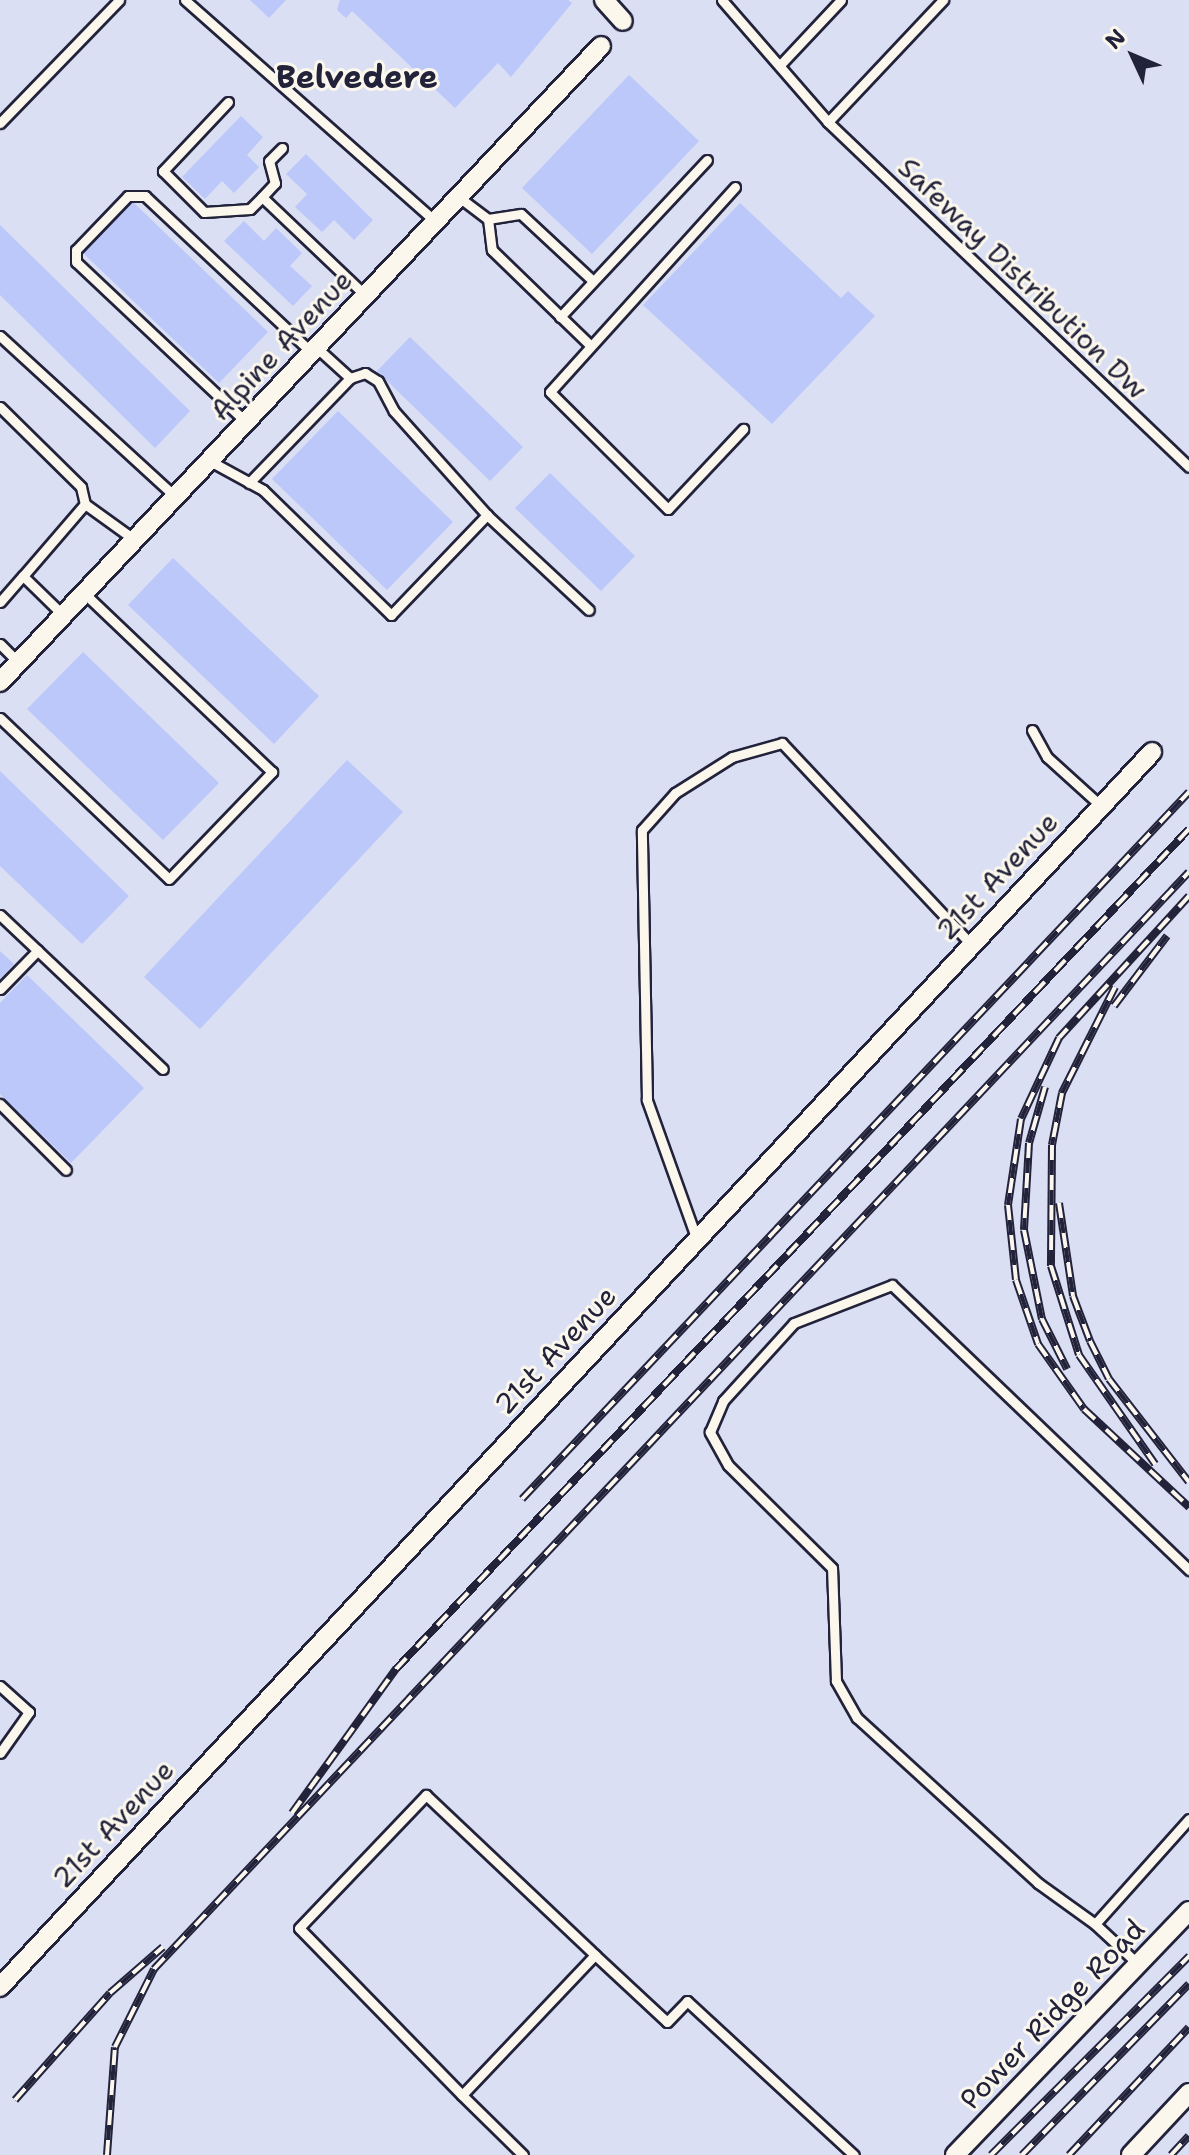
<!DOCTYPE html>
<html>
<head>
<meta charset="utf-8">
<style>
  body { margin:0 }
  #map { position:relative; width:1189px; height:2155px; overflow:hidden; background:#e8e9f0; font-family:"Shantell Sans",sans-serif }
  div>[style] { position:absolute }
  [style*='--x'] { left:calc(var(--x)*1px); top:calc(var(--y)*1px); width:calc(var(--w)*1px); rotate:calc(var(--a)*1deg) }
  .built>* { inset:0; background:#dadff3 }
  .building>* { inset:0; background:#bbc8f9 }
  .roads { filter:drop-shadow(2px 0 #22223b) drop-shadow(-2px 0 #22223b) drop-shadow(0 2px #22223b) drop-shadow(0 -2px #22223b) }
  .service>* { height:9px; margin:-4.5px; padding:0 4.5px; transform-origin:4.5px; border-radius:4.5px; background:#fbf7ec }
  .minor>* { height:18px; margin:-9px; padding:0 9px; transform-origin:9px; border-radius:9px; background:#fbf7ec }
  .rail>* { height:8px; margin-top:-4px; transform-origin:0; background:repeating-linear-gradient(90deg,#fbf7ec 0 15px,#22223b 0 30px); box-sizing:border-box; border-block:2px solid #22223b }
  span { translate:-50% -50%; white-space:nowrap; text-align:center; line-height:1.15; -webkit-text-stroke:6px #fbf7ec; paint-order:stroke }
  .street-label { font-size:28px; color:#22223b }
  .quarter-label { font-size:32px; color:#22223b; font-weight:700 }
  .north { position:absolute; left:1093px; top:16px; width:80px; height:80px; -webkit-text-stroke:6px #fbf7ec; paint-order:stroke; rotate:314deg; font-size:22px; font-weight:700; line-height:32px; text-align:center; color:#22223b }
  .north::after { content:''; display:block; margin:auto; width:28px; height:36px; background:#22223b; clip-path:polygon(50% 0,100% 100%,50% 72%,0 100%) }
</style>
</head>
<body>
<div id="map">
  <div class="built">
    <i style="clip-path:polygon(0 0,1189px 0,1189px 2155px,0 2155px)"></i>
  </div>
  <div class="building">
    <i style="clip-path:polygon(250px 0,286px 0,269px 18px)"></i>
    <i style="clip-path:polygon(340px 0,568px 0,572px 3px,511px 77px,498px 63px,455px 108px,352px 11px,346px 18px,337px 10px)"></i>
    <i style="clip-path:polygon(629px 75px,699px 141px,592px 254px,522px 188px)"></i>
    <i style="clip-path:polygon(241px 116px,263px 137px,247px 155px,259px 167px,234px 193px,222px 181px,205px 199px,182px 177px)"></i>
    <i style="clip-path:polygon(306px 154px,373px 220px,354px 240px,334px 220px,322px 232px,295px 207px,307px 194px,286px 174px)"></i>
    <i style="clip-path:polygon(132px 201px,268px 332px,219px 383px,83px 253px)"></i>
    <i style="clip-path:polygon(740px 203px,841px 298px,848px 291px,875px 316px,772px 424px,643px 305px)"></i>
    <i style="clip-path:polygon(244px 221px,264px 241px,276px 228px,302px 253px,290px 266px,312px 286px,293px 306px,224px 241px)"></i>
    <i style="clip-path:polygon(0 225px,190px 411px,155px 448px,0 295px)"></i>
    <i style="clip-path:polygon(410px 337px,523px 447px,490px 481px,377px 371px)"></i>
    <i style="clip-path:polygon(338px 411px,453px 522px,387px 590px,272px 479px)"></i>
    <i style="clip-path:polygon(550px 473px,635px 556px,601px 591px,515px 508px)"></i>
    <i style="clip-path:polygon(173px 558px,319px 696px,274px 744px,128px 605px)"></i>
    <i style="clip-path:polygon(83px 652px,219px 783px,163px 840px,27px 709px)"></i>
    <i style="clip-path:polygon(347px 760px,403px 812px,200px 1029px,144px 977px)"></i>
    <i style="clip-path:polygon(0 771px,129px 896px,82px 944px,0 866px)"></i>
    <i style="clip-path:polygon(0 951px,14px 964px,0 979px)"></i>
    <i style="clip-path:polygon(27px 975px,144px 1088px,71px 1163px,0 1094px,0 1003px)"></i>
  </div>
  <div class="roads">
    <div class="service">
      <i style="--x:185;--y:0;--w:335;--a:41.5"></i>
      <i style="--x:722;--y:0;--w:162;--a:49"></i>
      <i style="--x:828;--y:122;--w:499;--a:43.7"></i>
      <i style="--x:780;--y:65;--w:89;--a:-46.8"></i>
      <i style="--x:228;--y:102;--w:95;--a:133.3"></i>
      <i style="--x:163;--y:171;--w:58;--a:45"></i>
      <i style="--x:204;--y:212;--w:46;--a:-3.7"></i>
      <i style="--x:250;--y:209;--w:17;--a:-45"></i>
      <i style="--x:828;--y:122;--w:168;--a:-46.7"></i>
      <i style="--x:0;--y:123;--w:171;--a:-45.9"></i>
      <i style="--x:282;--y:148;--w:18;--a:135"></i>
      <i style="--x:269;--y:161;--w:23;--a:75"></i>
      <i style="--x:275;--y:183;--w:19;--a:133"></i>
      <i style="--x:262;--y:197;--w:144;--a:43.6"></i>
      <i style="--x:735;--y:187;--w:276;--a:132.1"></i>
      <i style="--x:550;--y:392;--w:166;--a:44.8"></i>
      <i style="--x:668;--y:509;--w:110;--a:-46.8"></i>
      <i style="--x:460;--y:198;--w:35;--a:37"></i>
      <i style="--x:488;--y:219;--w:31;--a:83"></i>
      <i style="--x:492;--y:250;--w:136;--a:44.1"></i>
      <i style="--x:488;--y:219;--w:33;--a:-9"></i>
      <i style="--x:521;--y:214;--w:98;--a:42.9"></i>
      <i style="--x:560;--y:317;--w:215;--a:-46.9"></i>
      <i style="--x:0;--y:336;--w:239;--a:42.5"></i>
      <i style="--x:317;--y:348;--w:45;--a:42.3"></i>
      <i style="--x:350;--y:378;--w:16;--a:-18"></i>
      <i style="--x:365;--y:373;--w:15;--a:32"></i>
      <i style="--x:378;--y:381;--w:34;--a:62"></i>
      <i style="--x:394;--y:411;--w:140;--a:48.2"></i>
      <i style="--x:487;--y:515;--w:139;--a:43"></i>
      <i style="--x:0;--y:407;--w:114;--a:44.6"></i>
      <i style="--x:81;--y:487;--w:17;--a:77"></i>
      <i style="--x:246;--y:422;--w:233;--a:-136.7"></i>
      <i style="--x:76;--y:262;--w:12;--a:-90"></i>
      <i style="--x:76;--y:250;--w:75;--a:-46.1"></i>
      <i style="--x:128;--y:196;--w:17;--a:0"></i>
      <i style="--x:145;--y:196;--w:229;--a:43.2"></i>
      <i style="--x:210;--y:461;--w:60;--a:28.7"></i>
      <i style="--x:263;--y:490;--w:179;--a:44.3"></i>
      <i style="--x:391;--y:615;--w:139;--a:-46.2"></i>
      <i style="--x:249;--y:483;--w:146;--a:-46.1"></i>
      <i style="--x:0;--y:602;--w:35;--a:-49"></i>
      <i style="--x:63;--y:615;--w:56;--a:-135.7"></i>
      <i style="--x:23;--y:576;--w:95;--a:-49.3"></i>
      <i style="--x:85;--y:504;--w:62;--a:35.8"></i>
      <i style="--x:0;--y:644;--w:27;--a:45"></i>
      <i style="--x:0;--y:718;--w:233;--a:43.6"></i>
      <i style="--x:169;--y:879;--w:149;--a:-46.1"></i>
      <i style="--x:272;--y:772;--w:260;--a:-136.4"></i>
      <i style="--x:1032;--y:730;--w:31;--a:61"></i>
      <i style="--x:1047;--y:757;--w:73;--a:42.2"></i>
      <i style="--x:0;--y:915;--w:224;--a:43.4"></i>
      <i style="--x:0;--y:989;--w:54;--a:-45.7"></i>
      <i style="--x:0;--y:1104;--w:93;--a:45"></i>
      <i style="--x:697;--y:1240;--w:149;--a:-109.7"></i>
      <i style="--x:647;--y:1100;--w:270;--a:-91.1"></i>
      <i style="--x:642;--y:830;--w:50;--a:-48.3"></i>
      <i style="--x:675;--y:793;--w:67;--a:-32.3"></i>
      <i style="--x:732;--y:757;--w:52;--a:-15.6"></i>
      <i style="--x:782;--y:743;--w:277;--a:46.8"></i>
      <i style="--x:0;--y:1686;--w:39;--a:42"></i>
      <i style="--x:29;--y:1712;--w:50;--a:125.3"></i>
      <i style="--x:1095;--y:1924;--w:70;--a:-144.3"></i>
      <i style="--x:1038;--y:1883;--w:245;--a:-137.6"></i>
      <i style="--x:857;--y:1718;--w:43;--a:-119.6"></i>
      <i style="--x:836;--y:1681;--w:113;--a:-92"></i>
      <i style="--x:832;--y:1568;--w:146;--a:-135.3"></i>
      <i style="--x:728;--y:1465;--w:38;--a:-119"></i>
      <i style="--x:710;--y:1432;--w:34;--a:-67"></i>
      <i style="--x:723;--y:1401;--w:105;--a:-47.7"></i>
      <i style="--x:794;--y:1323;--w:105;--a:-21.2"></i>
      <i style="--x:892;--y:1285;--w:412;--a:43.8"></i>
      <i style="--x:1138;--y:1964;--w:59;--a:-137.1"></i>
      <i style="--x:1095;--y:1924;--w:141;--a:-48.2"></i>
      <i style="--x:462;--y:2095;--w:233;--a:-134.3"></i>
      <i style="--x:299;--y:1928;--w:184;--a:-46.3"></i>
      <i style="--x:426;--y:1795;--w:233;--a:43.4"></i>
      <i style="--x:523;--y:2155;--w:86;--a:-135.5"></i>
      <i style="--x:462;--y:2095;--w:193;--a:-46.5"></i>
      <i style="--x:595;--y:1955;--w:98;--a:42.9"></i>
      <i style="--x:667;--y:2022;--w:29;--a:-46"></i>
      <i style="--x:687;--y:2001;--w:227;--a:42.7"></i>
    </div>
    <div class="minor">
      <i style="--x:604;--y:0;--w:28;--a:48"></i>
      <i style="--x:0;--y:682;--w:875;--a:-46.62"></i>
      <i style="--x:0;--y:1987;--w:1689;--a:-46.99"></i>
      <i style="--x:955;--y:2155;--w:338;--a:-46.2"></i>
      <i style="--x:1131;--y:2155;--w:85;--a:-46.9"></i>
    </div>
  </div>
  <div class="rail">
    <i style="--x:1189;--y:896;--w:193;--a:132.5"></i>
    <i style="--x:1059;--y:1038;--w:89;--a:115.1"></i>
    <i style="--x:1021;--y:1119;--w:87;--a:98.6"></i>
    <i style="--x:1008;--y:1205;--w:75;--a:83.9"></i>
    <i style="--x:1016;--y:1280;--w:68;--a:71"></i>
    <i style="--x:1038;--y:1344;--w:80;--a:54.7"></i>
    <i style="--x:1084;--y:1409;--w:144;--a:43"></i>
    <i style="--x:1115;--y:987;--w:119;--a:116.6"></i>
    <i style="--x:1062;--y:1093;--w:53;--a:100.9"></i>
    <i style="--x:1052;--y:1145;--w:121;--a:90.5"></i>
    <i style="--x:1051;--y:1266;--w:93;--a:72.5"></i>
    <i style="--x:1079;--y:1355;--w:133;--a:55.1"></i>
    <i style="--x:1114;--y:1006;--w:88;--a:-52.9"></i>
    <i style="--x:1045;--y:1087;--w:58;--a:105.9"></i>
    <i style="--x:1029;--y:1143;--w:87;--a:93.3"></i>
    <i style="--x:1024;--y:1230;--w:91;--a:78.6"></i>
    <i style="--x:1042;--y:1319;--w:56;--a:63.4"></i>
    <i style="--x:1059;--y:1203;--w:94;--a:81.4"></i>
    <i style="--x:1073;--y:1296;--w:48;--a:69.3"></i>
    <i style="--x:1090;--y:1341;--w:42;--a:63.4"></i>
    <i style="--x:1109;--y:1379;--w:130;--a:52.2"></i>
    <i style="--x:522;--y:1499;--w:972;--a:-46.67"></i>
    <i style="--x:292;--y:1813;--w:178;--a:-54.2"></i>
    <i style="--x:396;--y:1669;--w:1155;--a:-46.65"></i>
    <i style="--x:15;--y:2100;--w:143;--a:-48.4"></i>
    <i style="--x:110;--y:1993;--w:70;--a:-41"></i>
    <i style="--x:107;--y:2155;--w:108;--a:-85.8"></i>
    <i style="--x:115;--y:2047;--w:87;--a:-63.4"></i>
    <i style="--x:154;--y:1969;--w:1508;--a:-46.67"></i>
    <i style="--x:991;--y:2155;--w:281;--a:-45.1"></i>
    <i style="--x:1022;--y:2155;--w:239;--a:-45.7"></i>
    <i style="--x:1069;--y:2155;--w:175;--a:-46.8"></i>
    <i style="--x:1171;--y:2155;--w:26;--a:-47"></i>
  </div>
  <div class="street-label">
    <span style="left:1023px;top:278px;rotate:44deg">Safeway Distribution Dw</span>
    <span style="left:281px;top:345px;rotate:-47deg">Alpine Avenue</span>
    <span style="left:997px;top:876px;rotate:-47deg">21st Avenue</span>
    <span style="left:555px;top:1350px;rotate:-47deg">21st Avenue</span>
    <span style="left:113px;top:1824px;rotate:-47deg">21st Avenue</span>
    <span style="left:1052px;top:2014px;rotate:-46deg">Power Ridge Road</span>
  </div>
  <div class="quarter-label">
    <span style="left:357px;top:77px">Belvedere</span>
  </div>
  <div class="north">N</div>
</div>
</body>
</html>
